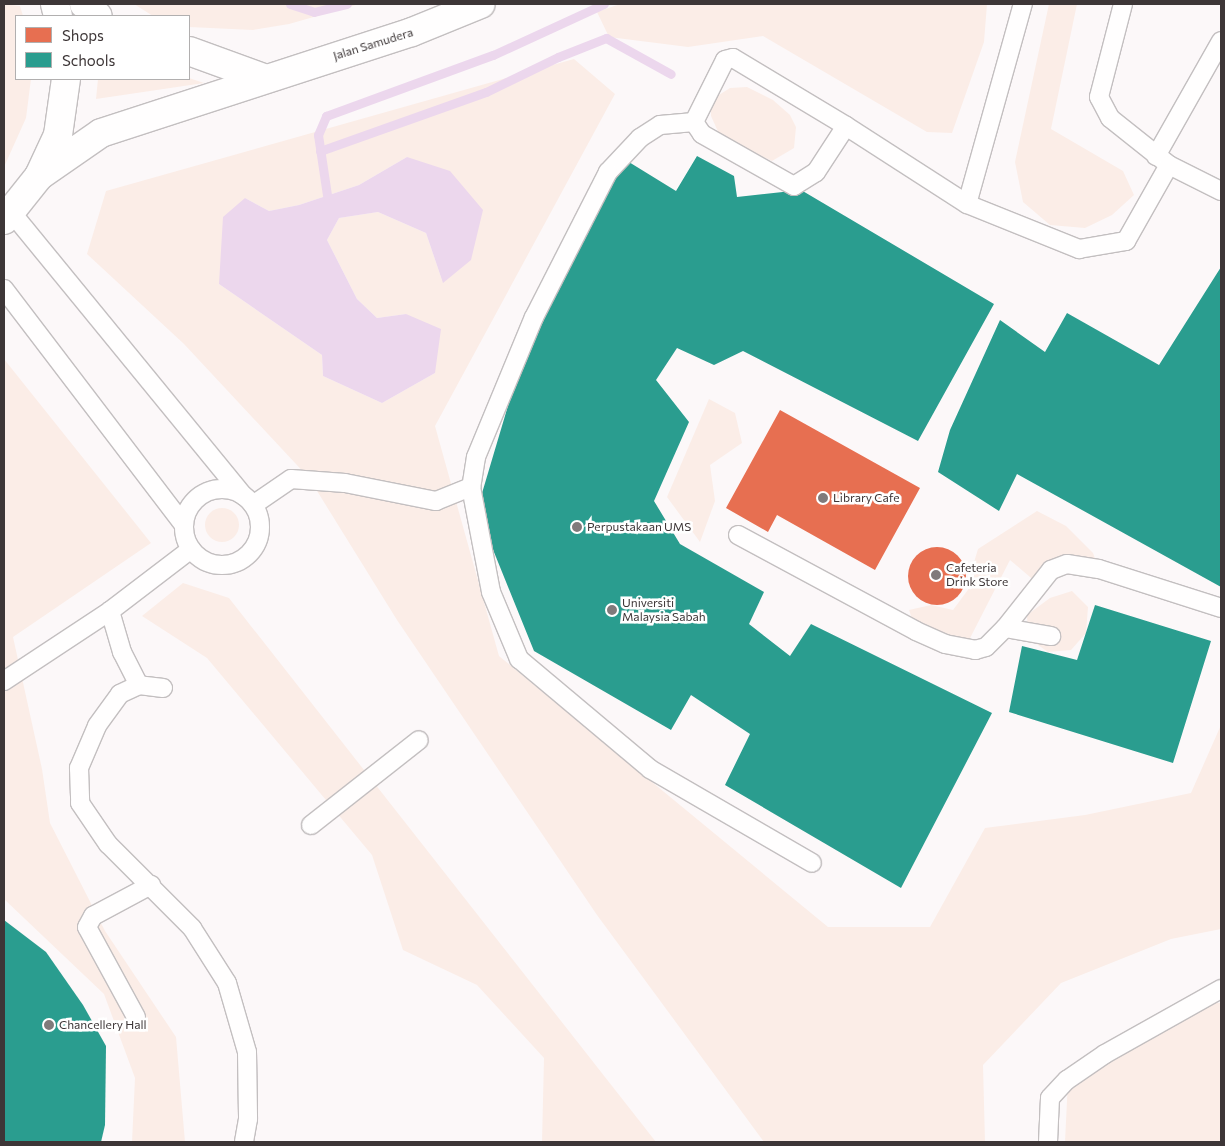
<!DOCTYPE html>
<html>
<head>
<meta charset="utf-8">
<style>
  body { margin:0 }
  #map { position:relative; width:1225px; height:1146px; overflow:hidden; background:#fcf8f9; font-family:Commissioner,sans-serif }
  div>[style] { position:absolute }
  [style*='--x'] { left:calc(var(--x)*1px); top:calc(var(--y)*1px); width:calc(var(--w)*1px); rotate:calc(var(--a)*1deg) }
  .green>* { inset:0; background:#fbede7 }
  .round { border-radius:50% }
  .water>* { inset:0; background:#ecd7ed }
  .shops>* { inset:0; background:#e76f51 }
  .schools>* { inset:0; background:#2a9d8f }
  .stream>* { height:9px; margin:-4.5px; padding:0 4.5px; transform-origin:4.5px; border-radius:4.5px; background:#ecd7ed }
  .roads { filter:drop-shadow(1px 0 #c3bfc0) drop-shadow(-1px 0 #c3bfc0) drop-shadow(0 1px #c3bfc0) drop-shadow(0 -1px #c3bfc0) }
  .service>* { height:18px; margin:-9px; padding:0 9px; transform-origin:9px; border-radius:9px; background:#fffefe }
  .service>.ring { margin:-9px; padding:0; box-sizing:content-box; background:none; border:18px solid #fffefe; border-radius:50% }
  .minor>* { height:28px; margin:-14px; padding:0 14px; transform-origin:14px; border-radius:14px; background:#fffefe }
  .dots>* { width:14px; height:14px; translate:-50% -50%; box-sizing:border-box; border:2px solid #fff; border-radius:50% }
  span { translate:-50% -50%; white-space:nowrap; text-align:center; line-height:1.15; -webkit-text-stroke:5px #fff; paint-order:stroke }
  .street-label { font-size:12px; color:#3d3637 }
  .poi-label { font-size:12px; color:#3d3637 }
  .left { translate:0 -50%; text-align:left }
  .frame { position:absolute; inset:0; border:5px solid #3d3637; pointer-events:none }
  .legend { position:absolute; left:15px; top:15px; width:175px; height:65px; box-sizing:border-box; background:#fff; border:1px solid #b1afaf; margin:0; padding:6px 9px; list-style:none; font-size:15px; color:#3d3637 }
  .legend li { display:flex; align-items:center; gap:10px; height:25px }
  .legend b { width:25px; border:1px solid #b1afaf }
</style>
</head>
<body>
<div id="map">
  <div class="green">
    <i style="clip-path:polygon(4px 4px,20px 6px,23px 16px,16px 16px,16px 79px,31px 79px,26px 118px,4px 167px)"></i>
    <i style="clip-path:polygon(134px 4px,359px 4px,289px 24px,253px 30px,189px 27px,189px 16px,153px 16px)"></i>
    <i style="clip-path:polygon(620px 4px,987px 4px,984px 42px,952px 133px,927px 132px,763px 36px,688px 47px,609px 37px,597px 12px)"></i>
    <i style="clip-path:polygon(1049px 4px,1077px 4px,1051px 129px,1123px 171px,1134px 195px,1112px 215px,1085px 228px,1050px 225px,1023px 202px,1015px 162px)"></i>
    <i style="clip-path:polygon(evenodd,574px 59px,615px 94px,435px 426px,499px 656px,828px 927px,930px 927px,985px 828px,1085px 815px,1191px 793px,1221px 725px,1221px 929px,1171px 939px,1061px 983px,983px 1065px,985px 1142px,764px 1142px,597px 915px,397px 620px,309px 478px,184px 344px,87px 254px,106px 191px,574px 59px,407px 157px,443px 283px,426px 233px,378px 212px,339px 218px,327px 240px,357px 299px,377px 318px,406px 314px,435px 373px,382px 403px,323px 376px,322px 355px,219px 284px,245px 198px,269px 211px,299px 205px,359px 185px,407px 157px)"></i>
    <i style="clip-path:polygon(189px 78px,204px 83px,96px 99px,98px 79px)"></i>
    <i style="clip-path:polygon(747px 87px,773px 100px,790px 115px,796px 127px,794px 148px,772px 161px,720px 136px,711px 116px,711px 100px,730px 88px)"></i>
    <i style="clip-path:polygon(4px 359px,151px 543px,13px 637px,42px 769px,50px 823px,105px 931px,176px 1037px,185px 1142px,132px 1142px,135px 1078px,104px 994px,4px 899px)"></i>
    <i style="clip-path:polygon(709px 399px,735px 413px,742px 443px,710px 465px,715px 501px,700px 542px,667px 497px)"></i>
    <i class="round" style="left:205px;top:508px;width:34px;height:34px"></i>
    <i style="clip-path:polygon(1037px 511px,1066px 526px,1093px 553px,1099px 569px,1062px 566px,1037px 583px,1010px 560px,966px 646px,935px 651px,920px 642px,909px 610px,931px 605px,953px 610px,973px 583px,972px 569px,978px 549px)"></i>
    <i style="clip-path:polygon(183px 583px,229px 598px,656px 1142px,542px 1142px,544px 1058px,477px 985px,403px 950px,372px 855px,207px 658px,142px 616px)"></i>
    <i style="clip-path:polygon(1072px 591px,1088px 607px,1086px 633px,1071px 650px,1048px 652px,1028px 638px,1027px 615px,1050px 598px)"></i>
    <i style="clip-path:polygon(1180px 1001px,1221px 1003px,1221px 1142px,1065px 1142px,1068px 1080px)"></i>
  </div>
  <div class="water">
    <i style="clip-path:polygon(407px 157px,450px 171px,483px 210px,471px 260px,443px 283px,426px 233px,378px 212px,339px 218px,327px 240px,357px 299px,377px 318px,406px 314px,441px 329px,435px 373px,382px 403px,323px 376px,322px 355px,219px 284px,223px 217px,245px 198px,269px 211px,299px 205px,359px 185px)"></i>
  </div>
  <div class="shops">
    <i style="clip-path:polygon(780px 410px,920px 488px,875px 570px,777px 515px,768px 532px,726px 508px)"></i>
    <i class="round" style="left:908px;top:547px;width:58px;height:58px"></i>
  </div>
  <div class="schools">
    <i style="clip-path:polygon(697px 156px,734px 176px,737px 197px,801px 190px,994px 304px,918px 441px,743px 351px,714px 365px,677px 348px,656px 380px,689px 422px,654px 501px,680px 544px,764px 592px,749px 624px,790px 656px,811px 624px,992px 713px,901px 888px,725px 785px,750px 734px,691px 695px,671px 730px,534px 651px,477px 510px,521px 362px,624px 159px,676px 191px)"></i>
    <i style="clip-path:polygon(1221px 267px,1221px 587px,1017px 474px,999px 511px,938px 472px,950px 430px,1000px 320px,1045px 352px,1067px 313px,1159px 365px)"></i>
    <i style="clip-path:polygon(1095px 605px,1211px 641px,1173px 763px,1009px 712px,1022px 646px,1077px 660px)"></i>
    <i style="clip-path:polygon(4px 920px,46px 952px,83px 1005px,106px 1046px,105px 1125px,101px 1142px,4px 1142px)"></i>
  </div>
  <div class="stream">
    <i style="--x:290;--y:4;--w:25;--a:18"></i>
    <i style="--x:314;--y:12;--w:34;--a:-14"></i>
    <i style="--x:320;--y:151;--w:176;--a:-19.6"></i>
    <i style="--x:486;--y:92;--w:80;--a:-25.9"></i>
    <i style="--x:558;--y:57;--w:52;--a:-21.6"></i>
    <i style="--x:606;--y:38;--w:74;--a:29"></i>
    <i style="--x:327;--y:195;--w:61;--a:-98.5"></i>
    <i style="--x:318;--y:135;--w:21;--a:-67"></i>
    <i style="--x:326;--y:116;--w:178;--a:-20.1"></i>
    <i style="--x:493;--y:55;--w:122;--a:-24.7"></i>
  </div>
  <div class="roads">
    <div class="service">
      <i style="--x:1123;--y:4;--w:96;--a:104.5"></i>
      <i style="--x:1099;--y:97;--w:24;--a:62"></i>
      <i style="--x:1110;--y:118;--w:75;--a:38.5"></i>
      <i style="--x:694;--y:122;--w:34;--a:175"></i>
      <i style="--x:660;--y:125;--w:24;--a:147"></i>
      <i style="--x:640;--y:138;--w:47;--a:133.3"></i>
      <i style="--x:608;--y:172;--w:163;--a:117"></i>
      <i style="--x:534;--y:317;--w:152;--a:112.5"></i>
      <i style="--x:476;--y:457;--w:30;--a:99"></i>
      <i style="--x:471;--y:487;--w:107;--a:79.2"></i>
      <i style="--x:491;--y:592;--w:73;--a:67.3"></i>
      <i style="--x:519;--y:659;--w:171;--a:40"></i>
      <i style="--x:650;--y:769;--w:187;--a:30.1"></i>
      <i style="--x:846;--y:126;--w:55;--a:123.1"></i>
      <i style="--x:816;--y:172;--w:26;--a:148"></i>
      <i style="--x:794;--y:186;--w:106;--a:-150.5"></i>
      <i style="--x:702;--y:134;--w:14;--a:-124"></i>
      <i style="--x:694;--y:122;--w:69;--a:-63.4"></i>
      <i style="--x:725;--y:60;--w:8;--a:-14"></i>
      <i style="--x:733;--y:58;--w:132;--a:31"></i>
      <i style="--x:846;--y:126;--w:144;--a:32.8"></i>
      <i style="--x:967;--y:204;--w:208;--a:-74.4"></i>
      <i style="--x:1156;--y:156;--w:132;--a:-60.5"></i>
      <i style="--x:967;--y:204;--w:121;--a:21.9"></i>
      <i style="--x:1079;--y:249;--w:48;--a:-9.7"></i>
      <i style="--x:1126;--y:241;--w:87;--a:-60.5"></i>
      <i style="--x:1169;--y:165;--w:58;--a:26.6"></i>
      <i style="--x:12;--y:213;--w:365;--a:50.7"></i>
      <i style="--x:4;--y:289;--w:295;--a:52.7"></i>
      <i class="ring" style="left:184px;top:489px;width:58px;height:58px"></i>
      <i style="--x:253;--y:505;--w:46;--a:-34.4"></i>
      <i style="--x:291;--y:479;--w:54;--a:4.2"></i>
      <i style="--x:345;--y:483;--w:93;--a:11.2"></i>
      <i style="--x:436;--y:501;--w:38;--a:-22"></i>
      <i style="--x:738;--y:535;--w:202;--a:28.3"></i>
      <i style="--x:916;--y:631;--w:32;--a:24"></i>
      <i style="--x:945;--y:644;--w:31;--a:11"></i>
      <i style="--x:975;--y:650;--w:11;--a:-15"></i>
      <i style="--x:986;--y:647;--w:27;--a:-45"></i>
      <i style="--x:1005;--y:628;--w:74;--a:-51.6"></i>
      <i style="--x:1051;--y:570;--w:17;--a:-21"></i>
      <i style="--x:1067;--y:564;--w:32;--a:9"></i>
      <i style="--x:1099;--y:569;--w:128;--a:17.7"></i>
      <i style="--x:110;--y:611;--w:43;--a:73.7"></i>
      <i style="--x:122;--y:652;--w:37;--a:63"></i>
      <i style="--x:1005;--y:628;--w:47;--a:9.9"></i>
      <i style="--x:4;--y:681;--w:127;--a:-33.4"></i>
      <i style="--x:110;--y:611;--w:102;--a:-37.4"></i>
      <i style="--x:163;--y:688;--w:24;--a:-173"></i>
      <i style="--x:139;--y:685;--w:21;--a:155"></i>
      <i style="--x:120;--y:694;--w:39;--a:126"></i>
      <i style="--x:97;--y:726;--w:46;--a:113.2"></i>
      <i style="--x:79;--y:768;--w:35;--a:88"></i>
      <i style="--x:80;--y:803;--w:50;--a:55.7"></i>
      <i style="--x:108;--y:844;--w:119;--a:45"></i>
      <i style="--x:192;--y:928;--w:65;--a:57.5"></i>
      <i style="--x:227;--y:983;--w:72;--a:73.8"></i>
      <i style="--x:247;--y:1052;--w:67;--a:89.1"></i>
      <i style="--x:248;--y:1119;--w:23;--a:100"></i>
      <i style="--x:311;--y:825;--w:137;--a:-38.2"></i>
      <i style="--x:136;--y:1017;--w:102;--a:-118.6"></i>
      <i style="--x:87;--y:927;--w:13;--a:-61"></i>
      <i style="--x:93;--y:916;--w:66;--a:-28.1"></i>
      <i style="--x:1048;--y:1142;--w:44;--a:-87.4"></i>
      <i style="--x:1050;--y:1098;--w:25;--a:-47"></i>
      <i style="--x:1067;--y:1080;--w:46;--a:-34.4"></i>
      <i style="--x:1105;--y:1054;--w:133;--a:-29.3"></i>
    </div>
    <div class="minor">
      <i style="--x:55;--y:4;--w:12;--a:76"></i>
      <i style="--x:84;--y:4;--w:18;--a:41"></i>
      <i style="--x:189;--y:51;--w:79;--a:20"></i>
      <i style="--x:39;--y:176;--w:75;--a:-34.7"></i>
      <i style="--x:101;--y:133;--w:327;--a:-18"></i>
      <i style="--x:412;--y:32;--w:74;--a:-22.1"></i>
      <i style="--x:4;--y:220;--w:56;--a:-51.5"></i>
      <i style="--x:39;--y:176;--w:45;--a:-65.1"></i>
      <i style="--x:58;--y:135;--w:57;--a:-81.9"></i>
    </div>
  </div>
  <div class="dots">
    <i style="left:823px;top:498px;background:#807a7b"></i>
    <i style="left:577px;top:527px;background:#807a7b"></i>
    <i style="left:936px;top:575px;background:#807a7b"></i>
    <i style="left:612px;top:610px;background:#807a7b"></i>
    <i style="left:49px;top:1025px;background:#807a7b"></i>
  </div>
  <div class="street-label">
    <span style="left:373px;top:44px;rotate:-17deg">Jalan Samudera</span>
  </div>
  <div class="poi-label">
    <span class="left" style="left:833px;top:498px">Library Cafe</span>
    <span class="left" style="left:587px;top:527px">Perpustakaan UMS</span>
    <span class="left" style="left:946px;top:575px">Cafeteria<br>Drink Store</span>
    <span class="left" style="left:622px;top:610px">Universiti<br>Malaysia Sabah</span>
    <span class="left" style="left:59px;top:1025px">Chancellery Hall</span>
  </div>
  <div class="frame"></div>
  <ul class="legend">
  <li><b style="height:14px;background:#e76f51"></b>Shops</li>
  <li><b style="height:14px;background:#2a9d8f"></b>Schools</li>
  </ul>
</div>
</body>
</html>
